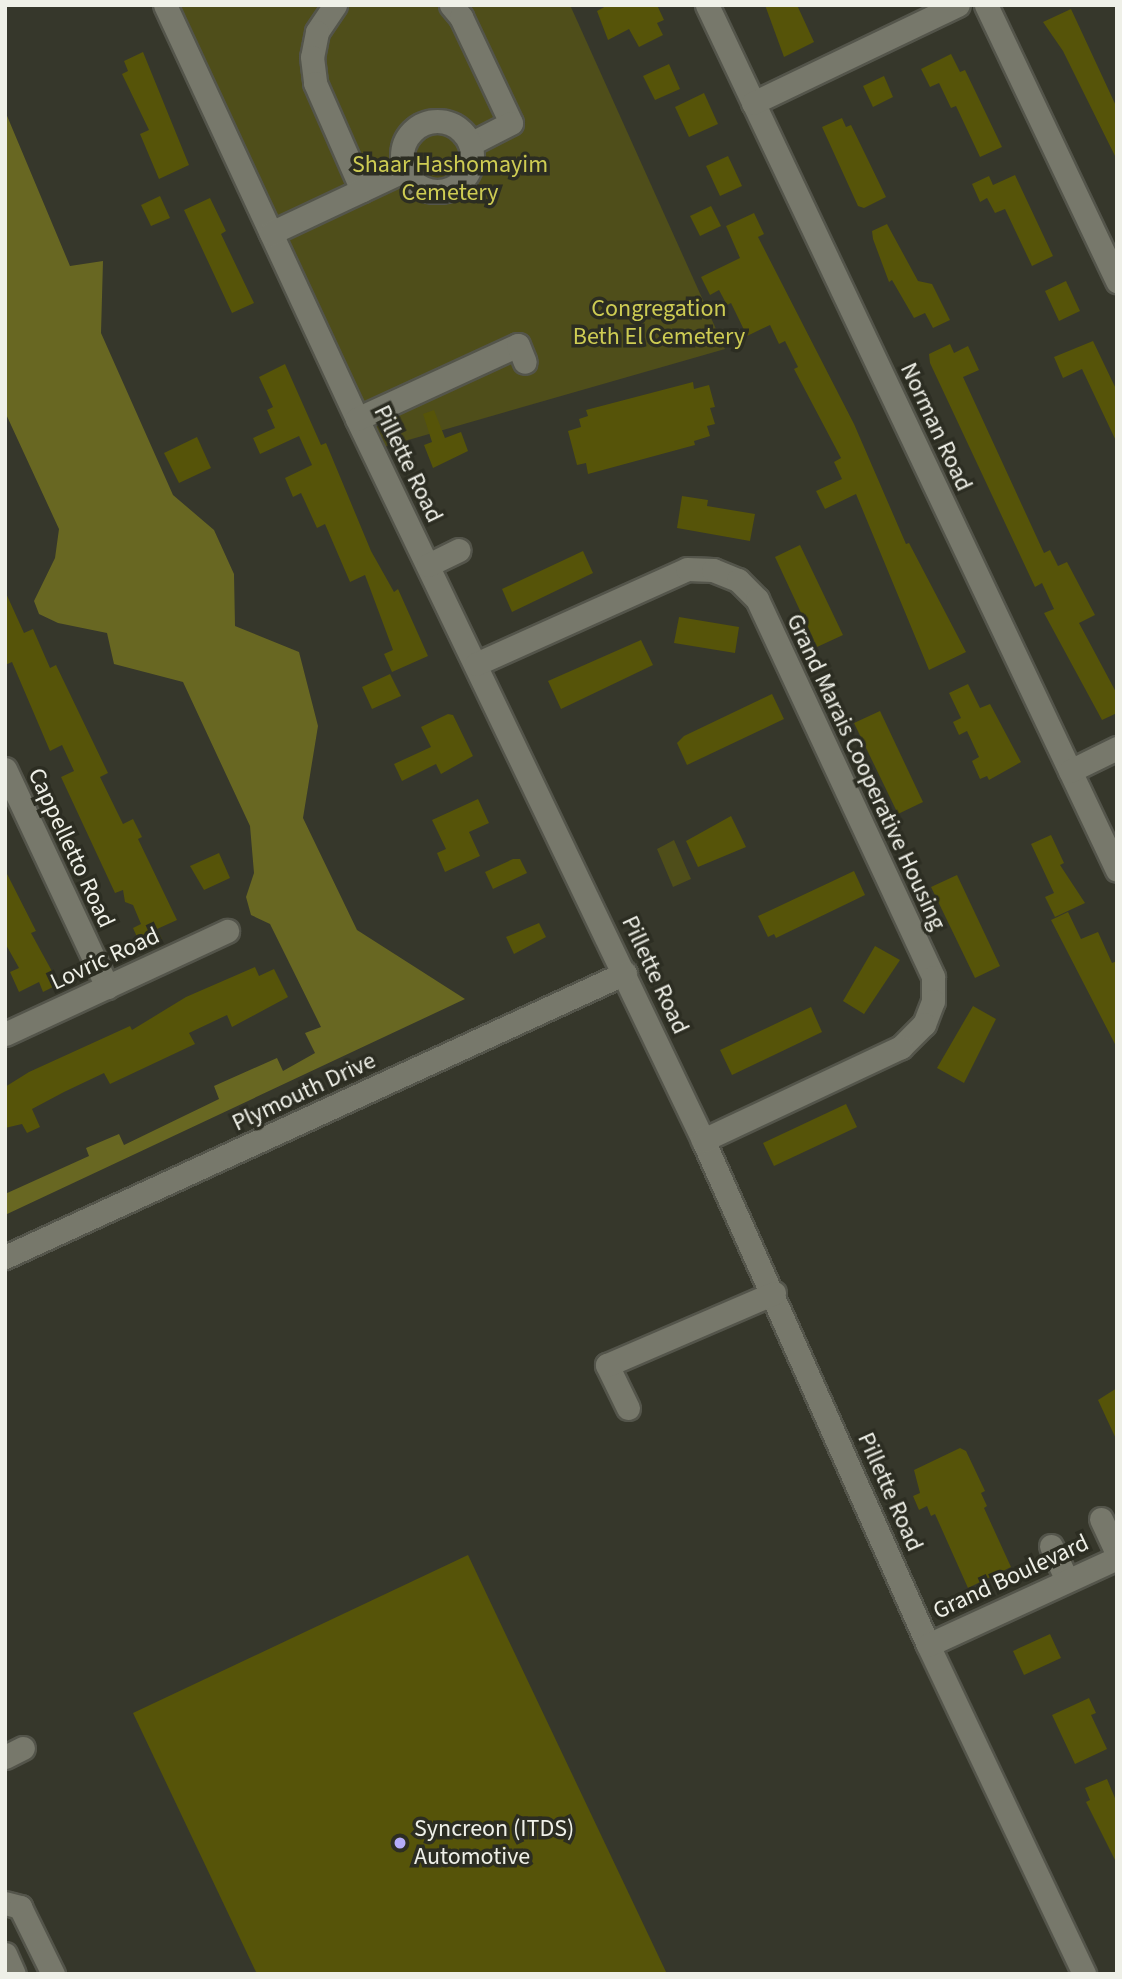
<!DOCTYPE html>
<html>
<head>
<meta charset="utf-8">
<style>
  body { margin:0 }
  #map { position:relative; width:1122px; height:1979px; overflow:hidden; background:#36372b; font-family:"Source Sans 3",sans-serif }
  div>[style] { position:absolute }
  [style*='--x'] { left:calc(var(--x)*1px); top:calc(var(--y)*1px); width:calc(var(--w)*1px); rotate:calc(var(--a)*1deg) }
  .green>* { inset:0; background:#4f4e1a }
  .forest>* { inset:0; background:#686722 }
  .building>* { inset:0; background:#565409 }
  .roads { filter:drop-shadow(2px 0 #54554b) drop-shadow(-2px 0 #54554b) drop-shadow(0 2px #54554b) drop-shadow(0 -2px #54554b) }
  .minor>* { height:23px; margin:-11.5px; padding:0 11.5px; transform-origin:11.5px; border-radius:11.5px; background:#77786b }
  .minor>.ring { margin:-11.5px; padding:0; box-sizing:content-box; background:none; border:23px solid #77786b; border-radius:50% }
  .dots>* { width:19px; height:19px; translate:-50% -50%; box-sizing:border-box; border:4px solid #2c2d22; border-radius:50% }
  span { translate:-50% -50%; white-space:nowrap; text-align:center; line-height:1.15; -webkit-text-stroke:7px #2c2d22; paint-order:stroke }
  .park-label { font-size:24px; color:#cecc53 }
  .street-label { font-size:24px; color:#eff0e8 }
  .poi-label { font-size:24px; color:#eff0e8 }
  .left { translate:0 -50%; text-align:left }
  .frame { position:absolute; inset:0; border:7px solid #eff0e8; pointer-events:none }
</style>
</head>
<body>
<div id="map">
  <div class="green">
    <i style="clip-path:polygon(176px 5px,570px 5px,725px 349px,384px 447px)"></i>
    <i style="clip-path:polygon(674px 840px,691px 879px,673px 887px,657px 849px)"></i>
  </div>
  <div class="forest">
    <i style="clip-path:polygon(5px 111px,70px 266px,103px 261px,101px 333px,173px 495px,214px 530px,234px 574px,235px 626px,299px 652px,318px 726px,303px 818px,357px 930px,465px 999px,5px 1215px,5px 1194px,89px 1156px,86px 1148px,119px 1134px,124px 1145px,219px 1099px,214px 1086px,277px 1058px,283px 1071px,315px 1053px,305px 1033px,321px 1027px,270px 924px,251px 915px,246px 897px,254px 873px,250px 826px,183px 682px,114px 664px,107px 633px,58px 623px,39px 614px,34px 601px,55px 558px,59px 529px,5px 412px)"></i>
  </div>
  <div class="building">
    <i style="clip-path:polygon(608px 5px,657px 5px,664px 20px,657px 23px,663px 35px,639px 47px,629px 29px,608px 40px,597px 11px)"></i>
    <i style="clip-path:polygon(765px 5px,797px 5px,814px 42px,784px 57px)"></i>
    <i style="clip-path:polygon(1071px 9px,1117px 108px,1117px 160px,1063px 51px,1043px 22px)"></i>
    <i style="clip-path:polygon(143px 52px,189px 165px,159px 179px,140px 134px,149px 130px,122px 74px,128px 71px,124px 61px)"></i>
    <i style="clip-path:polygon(951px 54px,960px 72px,965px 70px,1002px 147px,980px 157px,956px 106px,951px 108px,939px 83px,930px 87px,921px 69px)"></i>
    <i style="clip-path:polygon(669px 64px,680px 89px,655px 100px,643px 76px)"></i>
    <i style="clip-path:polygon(884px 76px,893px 97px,873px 107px,863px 86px)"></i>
    <i style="clip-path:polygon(704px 93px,718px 124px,689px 137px,675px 107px)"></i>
    <i style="clip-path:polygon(842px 118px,846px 127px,851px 125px,886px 197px,864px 208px,858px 206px,822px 127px)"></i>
    <i style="clip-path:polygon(728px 156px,742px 186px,720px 196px,706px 166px)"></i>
    <i style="clip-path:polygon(1015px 175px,1053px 256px,1032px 266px,1005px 209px,995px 213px,987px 198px,980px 202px,972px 184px,989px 176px,993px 185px)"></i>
    <i style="clip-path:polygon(160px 196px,170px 218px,151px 226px,141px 205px)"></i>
    <i style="clip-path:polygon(210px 198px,226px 231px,221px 234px,254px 303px,232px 313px,184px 210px)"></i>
    <i style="clip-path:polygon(711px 206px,721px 226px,700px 236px,690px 216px)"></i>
    <i style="clip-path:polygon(754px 213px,764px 234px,758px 237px,854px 424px,906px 544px,909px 543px,966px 652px,929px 670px,856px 494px,825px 509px,816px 491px,842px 479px,834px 462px,841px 458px,794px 369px,798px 367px,785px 341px,779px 344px,770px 325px,747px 336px,731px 303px,727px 305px,719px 290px,710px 295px,701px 277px,740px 258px,726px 226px)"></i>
    <i style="clip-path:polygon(887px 224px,918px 281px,932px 284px,950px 320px,933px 328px,925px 313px,914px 318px,892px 280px,889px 282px,873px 239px,872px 231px)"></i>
    <i style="clip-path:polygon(1066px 281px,1080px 311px,1059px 321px,1045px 291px)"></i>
    <i style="clip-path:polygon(1093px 341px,1117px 391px,1117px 443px,1082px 369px,1063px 378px,1054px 357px)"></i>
    <i style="clip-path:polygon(950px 344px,954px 353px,968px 346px,979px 370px,963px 377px,1044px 553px,1050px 550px,1058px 566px,1067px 562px,1095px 615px,1079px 623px,1117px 694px,1117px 713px,1102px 720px,1044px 613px,1054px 609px,1042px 583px,1035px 587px,930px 363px,929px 354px)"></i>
    <i style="clip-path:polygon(285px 364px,321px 445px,326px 443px,371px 551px,394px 592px,398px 589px,428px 656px,392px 672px,384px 654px,393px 650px,365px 575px,350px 582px,325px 524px,317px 528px,301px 493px,293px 497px,285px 478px,312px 465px,299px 436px,260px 454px,253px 438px,275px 428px,267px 410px,273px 407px,259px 377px)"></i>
    <i style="clip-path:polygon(693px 382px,694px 389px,709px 385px,715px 407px,710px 408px,715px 424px,707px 426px,710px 436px,694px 441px,695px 445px,588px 474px,586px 463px,577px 465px,568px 431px,581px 427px,579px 419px,588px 416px,586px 410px)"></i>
    <i style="clip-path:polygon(434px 410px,445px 438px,461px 432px,468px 451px,433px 468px,424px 445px,432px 442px,423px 414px)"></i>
    <i style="clip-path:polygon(197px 437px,211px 468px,179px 483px,164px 453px)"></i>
    <i style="clip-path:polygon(682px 496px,708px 500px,707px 506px,755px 514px,750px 541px,677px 528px)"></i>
    <i style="clip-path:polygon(800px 545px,843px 635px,817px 647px,775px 557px)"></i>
    <i style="clip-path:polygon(583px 551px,593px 573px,512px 612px,502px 589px)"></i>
    <i style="clip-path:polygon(5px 591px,24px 633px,33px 629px,50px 668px,56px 665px,108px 773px,100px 777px,123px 824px,133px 819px,142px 837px,138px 839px,177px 920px,157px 929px,162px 939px,142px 948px,133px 928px,141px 924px,133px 905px,125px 902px,123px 890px,115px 893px,61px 777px,74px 771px,62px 745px,50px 751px,12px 662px,5px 665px)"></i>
    <i style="clip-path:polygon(679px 617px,739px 627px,735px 653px,674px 643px)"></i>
    <i style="clip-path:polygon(641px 640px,653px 665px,561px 709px,548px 681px)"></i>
    <i style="clip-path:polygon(390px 674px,401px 696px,372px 709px,362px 687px)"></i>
    <i style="clip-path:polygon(968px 684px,980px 708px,990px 704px,1021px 762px,989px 780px,987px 776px,980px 779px,972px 761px,979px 757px,967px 731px,959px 735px,953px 722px,961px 718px,949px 693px)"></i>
    <i style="clip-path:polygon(772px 694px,784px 719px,687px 765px,677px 743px,684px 736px)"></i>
    <i style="clip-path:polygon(880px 711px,923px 802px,898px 814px,854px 723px)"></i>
    <i style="clip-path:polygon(448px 714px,453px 715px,473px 756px,441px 774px,436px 764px,402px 781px,394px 764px,431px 747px,421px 727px)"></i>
    <i style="clip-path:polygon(478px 799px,489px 823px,469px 832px,480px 856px,445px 872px,437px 853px,446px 849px,432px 820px)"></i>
    <i style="clip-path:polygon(731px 816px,746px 847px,698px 867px,686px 841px)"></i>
    <i style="clip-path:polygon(1051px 835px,1064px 863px,1060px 865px,1085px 903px,1055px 917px,1045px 897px,1054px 893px,1031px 844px)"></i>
    <i style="clip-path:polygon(219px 853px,230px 878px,204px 890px,190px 866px)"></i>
    <i style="clip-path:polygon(513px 859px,520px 859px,527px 873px,493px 889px,485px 872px)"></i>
    <i style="clip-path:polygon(5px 870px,36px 931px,31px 933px,59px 984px,43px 992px,39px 982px,19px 992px,10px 972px,19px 968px,5px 943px)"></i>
    <i style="clip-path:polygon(854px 871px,865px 895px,776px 938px,774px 934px,768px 937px,758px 916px)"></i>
    <i style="clip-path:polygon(957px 875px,1000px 966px,975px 978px,931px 887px)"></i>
    <i style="clip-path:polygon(1068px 912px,1081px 939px,1098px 932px,1112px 963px,1117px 961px,1117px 1048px,1051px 920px)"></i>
    <i style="clip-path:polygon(539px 923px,546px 937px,514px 954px,506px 937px)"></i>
    <i style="clip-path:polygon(875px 946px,900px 960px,864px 1014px,843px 1001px)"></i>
    <i style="clip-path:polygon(255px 967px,259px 976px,274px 969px,288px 997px,232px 1027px,227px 1015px,189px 1033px,195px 1044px,110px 1084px,104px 1073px,64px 1092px,32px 1109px,40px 1127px,27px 1133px,22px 1124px,5px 1128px,5px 1087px,29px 1072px,130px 1026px,132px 1030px,186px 997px)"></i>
    <i style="clip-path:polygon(973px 1006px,996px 1019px,964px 1083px,937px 1068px)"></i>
    <i style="clip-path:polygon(811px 1007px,822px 1032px,732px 1075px,720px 1050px)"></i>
    <i style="clip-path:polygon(846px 1104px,857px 1127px,774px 1166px,763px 1143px)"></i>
    <i style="clip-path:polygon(1117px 1388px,1117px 1441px,1098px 1400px)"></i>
    <i style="clip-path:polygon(960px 1448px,966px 1451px,985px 1491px,981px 1493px,987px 1506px,984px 1508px,1011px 1567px,968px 1588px,935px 1514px,931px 1516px,927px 1506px,919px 1510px,913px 1496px,920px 1493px,914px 1470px)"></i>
    <i style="clip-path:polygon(468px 1555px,667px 1974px,257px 1974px,133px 1713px)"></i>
    <i style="clip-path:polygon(1050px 1634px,1061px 1658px,1024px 1675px,1013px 1651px)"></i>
    <i style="clip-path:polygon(1089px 1698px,1096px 1713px,1091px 1715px,1107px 1749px,1075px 1764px,1052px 1715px)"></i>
    <i style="clip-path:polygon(1107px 1779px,1117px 1803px,1117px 1864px,1086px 1802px,1090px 1800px,1085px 1788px)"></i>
  </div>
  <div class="roads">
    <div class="minor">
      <i style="--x:165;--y:5;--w:456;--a:65.1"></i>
      <i style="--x:357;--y:419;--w:800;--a:64.36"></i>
      <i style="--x:703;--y:1140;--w:553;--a:65.98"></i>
      <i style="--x:928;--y:1645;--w:364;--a:64.6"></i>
      <i style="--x:335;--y:5;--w:32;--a:124"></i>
      <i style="--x:317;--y:32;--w:25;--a:101"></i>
      <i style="--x:312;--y:57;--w:26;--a:83"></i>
      <i style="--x:315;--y:83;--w:117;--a:66.3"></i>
      <i style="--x:451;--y:5;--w:16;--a:50"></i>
      <i style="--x:461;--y:17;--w:117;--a:64.7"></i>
      <i style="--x:511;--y:123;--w:46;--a:152.9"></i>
      <i style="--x:707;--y:5;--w:957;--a:64.64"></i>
      <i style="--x:986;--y:5;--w:306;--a:64.6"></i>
      <i style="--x:753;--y:103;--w:227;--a:-25.6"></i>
      <i class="ring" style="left:402px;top:121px;width:47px;height:47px"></i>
      <i style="--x:271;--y:233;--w:148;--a:-25.2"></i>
      <i style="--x:357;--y:419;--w:177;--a:-24.7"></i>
      <i style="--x:518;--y:345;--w:18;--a:68"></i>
      <i style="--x:428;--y:565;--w:34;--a:-26"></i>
      <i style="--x:476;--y:664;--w:231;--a:-24.2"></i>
      <i style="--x:687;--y:569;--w:26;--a:2"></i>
      <i style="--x:713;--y:570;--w:27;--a:22"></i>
      <i style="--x:738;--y:580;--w:27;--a:45"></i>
      <i style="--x:757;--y:599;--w:417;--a:65"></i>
      <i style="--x:933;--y:977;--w:24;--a:90"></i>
      <i style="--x:933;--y:1001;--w:25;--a:111"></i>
      <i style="--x:924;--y:1024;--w:33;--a:135"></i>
      <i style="--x:901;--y:1047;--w:219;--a:154.8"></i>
      <i style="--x:5;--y:769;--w:241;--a:64.9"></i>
      <i style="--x:1070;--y:771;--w:52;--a:-26.1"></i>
      <i style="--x:5;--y:1034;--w:245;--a:-24.9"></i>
      <i style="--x:5;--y:1257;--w:682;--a:-24.61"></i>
      <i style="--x:628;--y:1408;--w:48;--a:-116"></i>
      <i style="--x:607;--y:1365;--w:182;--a:-23.3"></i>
      <i style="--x:1101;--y:1519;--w:38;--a:65"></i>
      <i style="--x:1051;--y:1546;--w:38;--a:65"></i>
      <i style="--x:928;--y:1645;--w:208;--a:-24.7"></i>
      <i style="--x:5;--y:1757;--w:20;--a:-27"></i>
      <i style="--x:5;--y:1903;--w:16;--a:15"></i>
      <i style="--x:20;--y:1907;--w:75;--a:63.8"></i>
      <i style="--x:5;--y:1954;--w:22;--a:66"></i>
    </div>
  </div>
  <div class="dots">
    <i style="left:400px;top:1843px;background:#b4acf9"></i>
  </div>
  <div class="park-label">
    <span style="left:450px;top:179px">Shaar Hashomayim<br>Cemetery</span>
    <span style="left:659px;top:323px">Congregation<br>Beth El Cemetery</span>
  </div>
  <div class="street-label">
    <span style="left:936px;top:427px;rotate:65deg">Norman Road</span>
    <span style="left:408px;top:464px;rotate:64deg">Pillette Road</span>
    <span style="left:866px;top:772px;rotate:65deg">Grand Marais Cooperative Housing</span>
    <span style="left:71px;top:848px;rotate:65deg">Cappelletto Road</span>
    <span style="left:105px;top:959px;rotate:-25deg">Lovric Road</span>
    <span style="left:655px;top:975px;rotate:65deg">Pillette Road</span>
    <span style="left:304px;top:1092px;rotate:-25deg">Plymouth Drive</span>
    <span style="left:890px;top:1492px;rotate:66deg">Pillette Road</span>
    <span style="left:1011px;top:1577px;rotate:-25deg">Grand Boulevard</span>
  </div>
  <div class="poi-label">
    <span class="left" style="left:414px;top:1843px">Syncreon (ITDS)<br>Automotive</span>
  </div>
  <div class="frame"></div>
</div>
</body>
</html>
